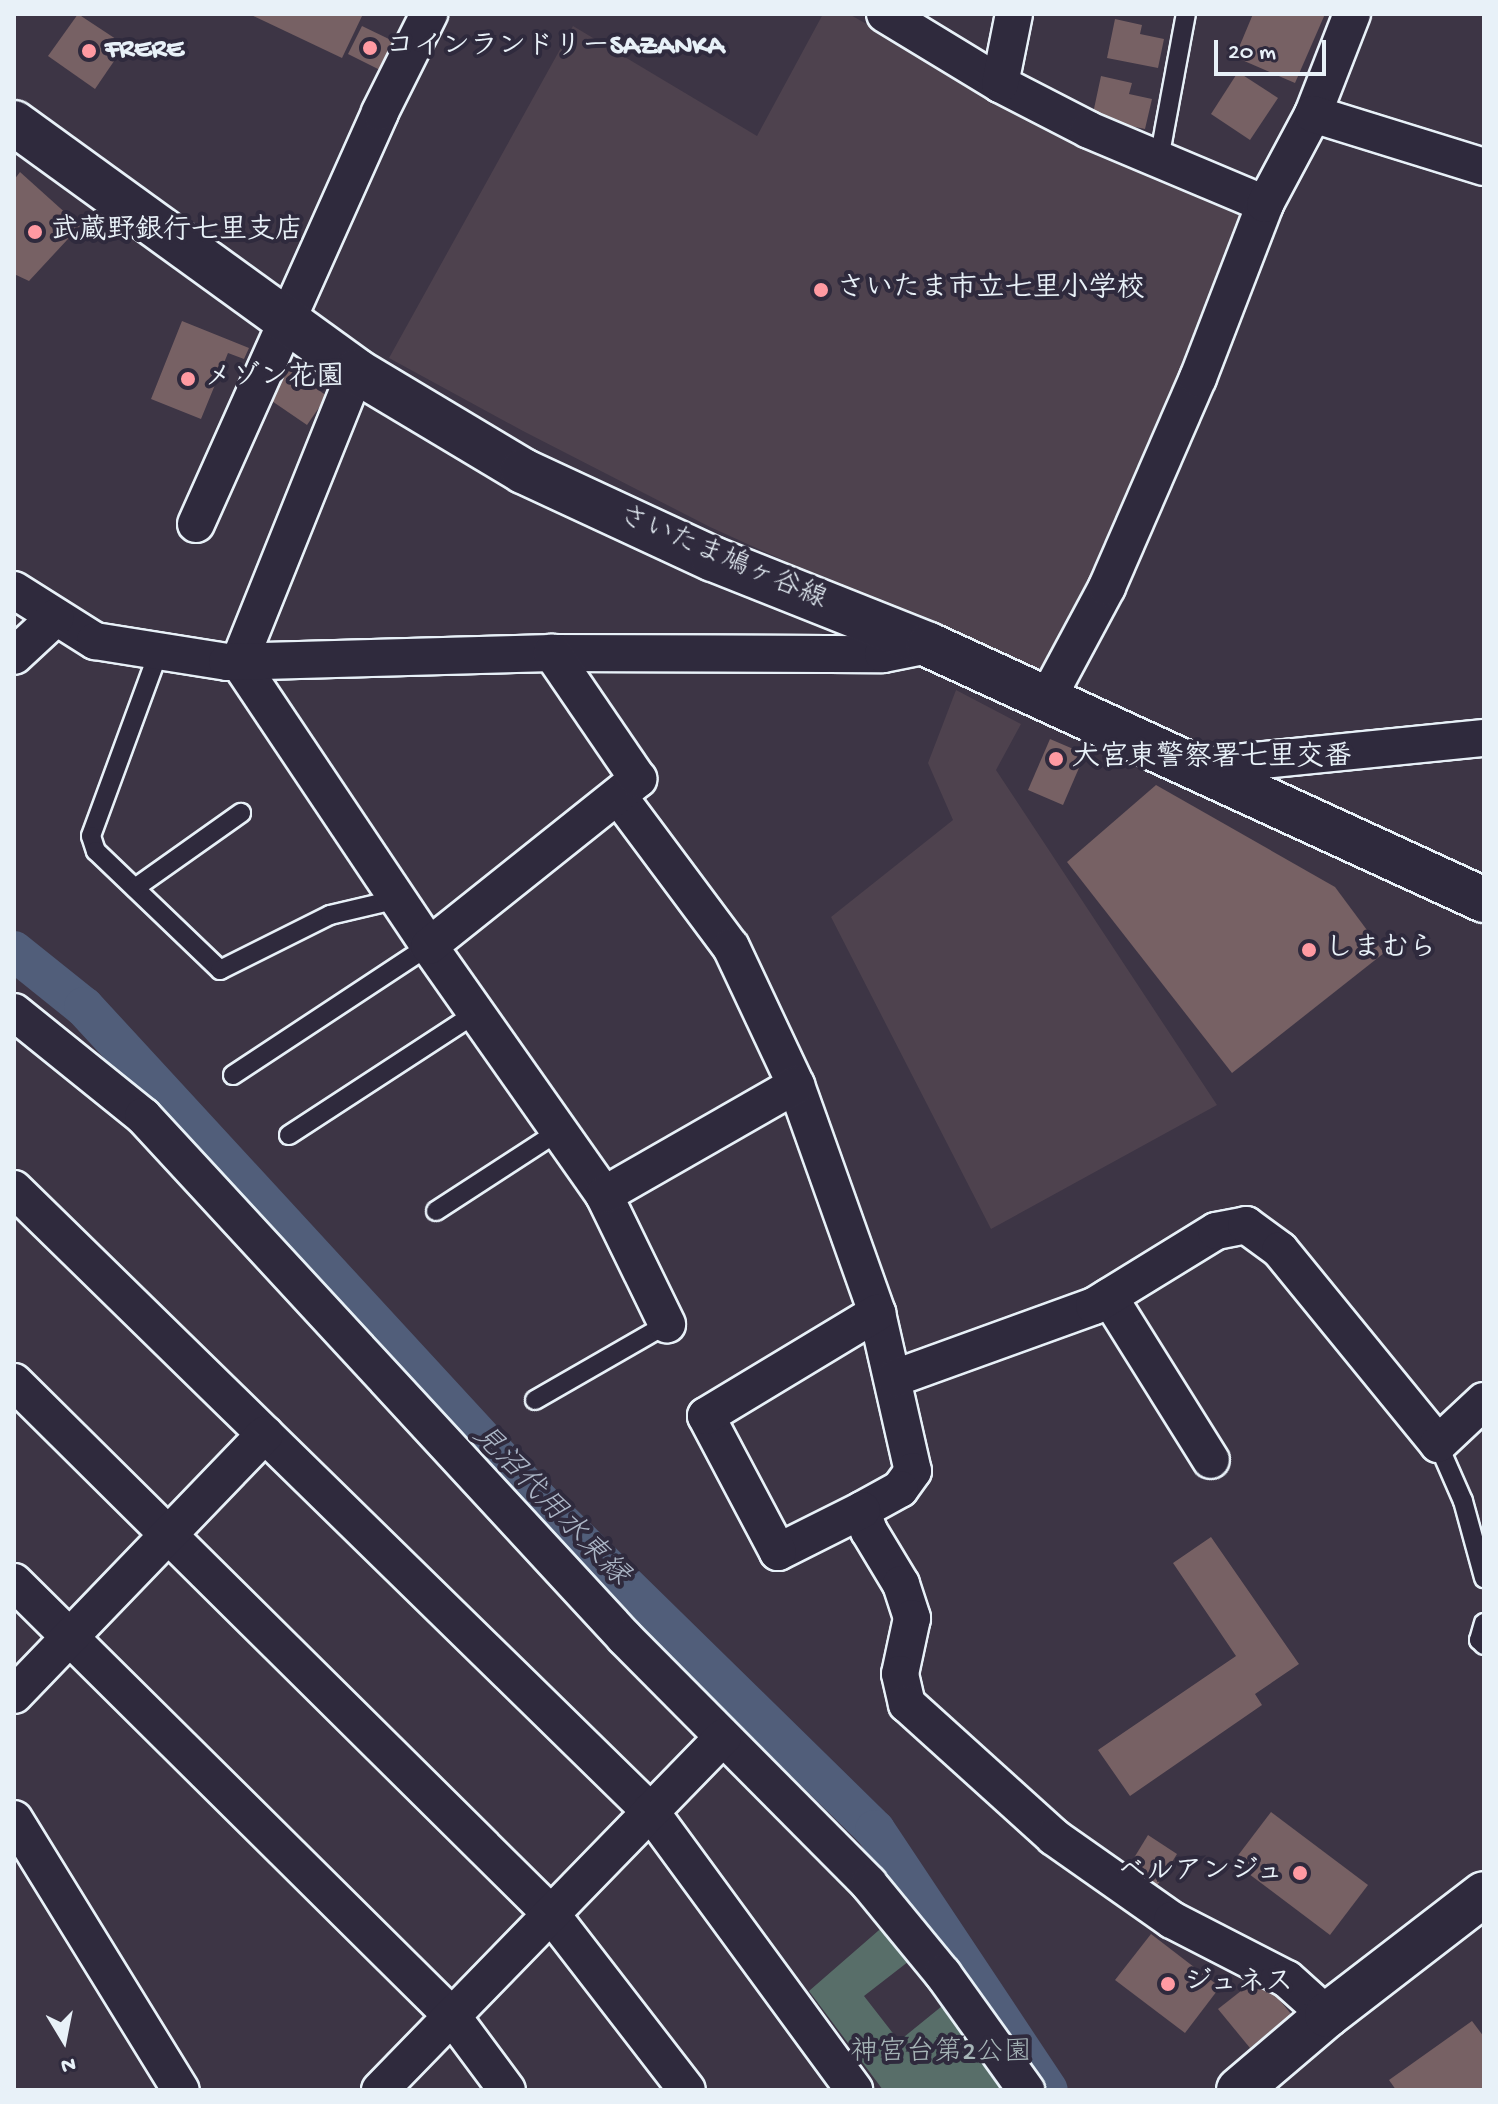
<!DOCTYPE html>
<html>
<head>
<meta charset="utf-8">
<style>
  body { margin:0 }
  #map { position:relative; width:1498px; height:2104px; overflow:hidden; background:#3d3545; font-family:"Gochi Hand","Klee One",sans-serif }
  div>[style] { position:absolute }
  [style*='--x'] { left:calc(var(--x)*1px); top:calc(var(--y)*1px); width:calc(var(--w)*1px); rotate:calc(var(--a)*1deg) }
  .built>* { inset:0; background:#4e424e }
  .green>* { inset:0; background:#586e69 }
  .canal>* { height:40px; margin:-20px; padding:0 20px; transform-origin:20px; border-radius:20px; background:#515e7a }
  .building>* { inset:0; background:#776164 }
  .roads { filter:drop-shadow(2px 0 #e8f1f8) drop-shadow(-2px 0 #e8f1f8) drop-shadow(0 2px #e8f1f8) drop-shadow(0 -2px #e8f1f8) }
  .lane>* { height:18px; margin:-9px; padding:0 9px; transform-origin:9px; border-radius:9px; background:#2f2a3d }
  .street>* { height:36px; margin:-18px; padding:0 18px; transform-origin:18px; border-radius:18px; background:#2f2a3d }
  .secondary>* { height:44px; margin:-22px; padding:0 22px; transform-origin:22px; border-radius:22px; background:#2f2a3d }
  .dots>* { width:22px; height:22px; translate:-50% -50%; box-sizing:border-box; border:4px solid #2f2a3d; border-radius:50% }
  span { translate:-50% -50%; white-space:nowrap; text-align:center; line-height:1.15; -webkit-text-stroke:8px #2f2a3d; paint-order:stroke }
  .poi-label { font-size:28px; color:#e8f1f8; font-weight:700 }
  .left { translate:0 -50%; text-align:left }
  .right { translate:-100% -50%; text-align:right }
  .street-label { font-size:28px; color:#e8f1f8 }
  .park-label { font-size:28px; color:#a7b6b8 }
  .water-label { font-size:30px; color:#acb6c6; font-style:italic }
  .frame { position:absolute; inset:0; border:16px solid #e8f1f8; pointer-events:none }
  .north { position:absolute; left:24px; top:2000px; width:80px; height:80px; -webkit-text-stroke:6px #2f2a3d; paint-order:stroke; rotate:170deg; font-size:22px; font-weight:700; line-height:32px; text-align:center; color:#e8f1f8 }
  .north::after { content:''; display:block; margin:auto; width:28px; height:36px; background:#e8f1f8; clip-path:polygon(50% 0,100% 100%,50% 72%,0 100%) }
  .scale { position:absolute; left:1214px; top:40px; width:112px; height:36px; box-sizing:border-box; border:4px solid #e8f1f8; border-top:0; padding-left:10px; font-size:24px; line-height:28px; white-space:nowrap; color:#e8f1f8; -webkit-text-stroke:6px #2f2a3d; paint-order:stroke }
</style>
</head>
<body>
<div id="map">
  <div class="built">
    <i style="clip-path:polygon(823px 14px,849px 14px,1059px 134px,1241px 205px,1243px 223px,1107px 558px,1044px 678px,710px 527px,523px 431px,389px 358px,573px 26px,757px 136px)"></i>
    <i style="clip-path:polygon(956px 690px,1021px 724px,996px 770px,1217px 1105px,991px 1229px,831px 917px,953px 820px,928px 763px)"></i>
  </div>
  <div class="green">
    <i style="clip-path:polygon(886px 1924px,913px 1958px,864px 1996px,899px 2041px,947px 2002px,1014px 2090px,883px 2090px,809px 1991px)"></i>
  </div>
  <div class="canal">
    <i style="--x:14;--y:951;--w:90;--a:38.7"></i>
    <i style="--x:84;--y:1007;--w:669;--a:47.36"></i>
    <i style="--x:537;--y:1499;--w:473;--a:44.4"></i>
    <i style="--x:875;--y:1830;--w:312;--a:56.4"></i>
  </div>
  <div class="building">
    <i style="clip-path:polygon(78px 14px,125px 45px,95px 89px,48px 56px)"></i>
    <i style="clip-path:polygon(249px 14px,363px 14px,342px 58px)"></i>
    <i style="clip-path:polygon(1253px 14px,1325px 14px,1295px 83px,1235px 57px)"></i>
    <i style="clip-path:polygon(1115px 19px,1142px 25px,1140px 34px,1164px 39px,1158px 68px,1107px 58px)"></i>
    <i style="clip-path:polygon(362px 26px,393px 41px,380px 70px,348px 54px)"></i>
    <i style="clip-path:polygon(1238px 72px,1278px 98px,1250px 140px,1211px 114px)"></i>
    <i style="clip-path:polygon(1101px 76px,1132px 83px,1129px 94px,1152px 99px,1145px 129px,1092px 118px)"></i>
    <i style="clip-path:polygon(20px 172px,80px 226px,29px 281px,14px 274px,14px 180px)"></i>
    <i style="clip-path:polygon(182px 321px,249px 348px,244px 359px,228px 353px,201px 419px,151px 399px)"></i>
    <i style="clip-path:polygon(287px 368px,327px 396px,307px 425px,266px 397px)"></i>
    <i style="clip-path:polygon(1050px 739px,1085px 754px,1063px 805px,1028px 790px)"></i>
    <i style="clip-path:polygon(1156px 785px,1335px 887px,1384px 953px,1232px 1073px,1067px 862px)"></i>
    <i style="clip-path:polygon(1211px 1537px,1299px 1664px,1255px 1694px,1262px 1705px,1130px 1796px,1098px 1750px,1236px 1656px,1173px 1563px)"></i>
    <i style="clip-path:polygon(1271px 1812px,1368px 1885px,1330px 1935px,1233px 1862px)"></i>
    <i style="clip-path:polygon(1148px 1835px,1177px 1854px,1155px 1889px,1126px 1871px)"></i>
    <i style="clip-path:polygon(1151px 1934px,1220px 1987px,1185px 2033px,1115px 1980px)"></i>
    <i style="clip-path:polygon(1260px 1976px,1291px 2014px,1250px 2048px,1218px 2009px)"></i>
    <i style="clip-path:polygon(1472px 2021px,1484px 2037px,1484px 2090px,1396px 2090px,1389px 2080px)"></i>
  </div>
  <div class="roads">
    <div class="lane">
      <i style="--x:1159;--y:159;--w:147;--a:-79.5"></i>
      <i style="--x:159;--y:651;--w:197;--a:110.2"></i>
      <i style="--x:91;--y:836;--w:16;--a:72"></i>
      <i style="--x:96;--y:851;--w:172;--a:43.8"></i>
      <i style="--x:220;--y:970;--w:123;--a:-26.6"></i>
      <i style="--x:330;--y:915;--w:70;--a:-13.2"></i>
      <i style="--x:135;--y:888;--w:130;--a:-35.3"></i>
      <i style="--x:233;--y:1075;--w:235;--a:-33.4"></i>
      <i style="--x:289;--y:1135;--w:225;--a:-33.1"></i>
      <i style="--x:436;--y:1211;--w:147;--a:-33"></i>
      <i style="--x:535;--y:1400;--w:152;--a:-29.9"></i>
      <i style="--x:1438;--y:1444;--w:62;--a:66.3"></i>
      <i style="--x:1463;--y:1501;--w:80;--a:74.7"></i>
      <i style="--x:1484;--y:1623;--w:18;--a:106"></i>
      <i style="--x:1479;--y:1640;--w:7;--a:45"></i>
    </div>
    <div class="street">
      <i style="--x:885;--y:14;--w:135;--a:31.3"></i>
      <i style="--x:1000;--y:84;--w:100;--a:27.3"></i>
      <i style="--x:1089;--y:130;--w:191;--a:22.8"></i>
      <i style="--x:1000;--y:84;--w:71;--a:-78.7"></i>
      <i style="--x:1313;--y:114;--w:107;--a:-68.7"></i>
      <i style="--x:356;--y:371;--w:314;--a:111.9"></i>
      <i style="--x:239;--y:662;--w:342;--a:56.2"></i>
      <i style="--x:429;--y:946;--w:304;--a:54.9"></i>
      <i style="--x:604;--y:1195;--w:144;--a:64"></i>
      <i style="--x:196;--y:524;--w:451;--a:-65.9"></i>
      <i style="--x:380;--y:112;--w:110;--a:-63.4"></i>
      <i style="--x:14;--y:590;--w:96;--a:32.2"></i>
      <i style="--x:95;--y:641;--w:134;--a:9"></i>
      <i style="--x:227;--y:662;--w:325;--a:-1.6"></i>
      <i style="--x:552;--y:653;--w:331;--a:0.2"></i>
      <i style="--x:883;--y:654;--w:47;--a:-11.1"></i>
      <i style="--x:14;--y:656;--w:57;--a:-42.9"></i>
      <i style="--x:1047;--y:699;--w:127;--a:-61.8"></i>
      <i style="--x:1107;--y:587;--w:228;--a:-66.5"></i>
      <i style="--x:1198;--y:378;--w:186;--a:-68.9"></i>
      <i style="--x:1265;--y:204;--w:102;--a:-61.9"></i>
      <i style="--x:1313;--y:114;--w:179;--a:17.2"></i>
      <i style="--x:1193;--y:767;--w:292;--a:-5.7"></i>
      <i style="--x:619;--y:797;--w:187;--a:53.3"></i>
      <i style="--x:731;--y:947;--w:153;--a:64.8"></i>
      <i style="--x:796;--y:1085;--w:242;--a:70.4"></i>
      <i style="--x:877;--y:1313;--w:162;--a:77.2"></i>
      <i style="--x:913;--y:1471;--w:22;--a:126"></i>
      <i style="--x:900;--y:1489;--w:43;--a:151.1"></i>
      <i style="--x:862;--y:1510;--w:22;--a:72"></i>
      <i style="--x:869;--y:1531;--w:62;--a:58.9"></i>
      <i style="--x:901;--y:1584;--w:36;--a:72"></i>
      <i style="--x:912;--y:1618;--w:57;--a:102.1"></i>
      <i style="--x:900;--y:1674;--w:31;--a:77"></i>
      <i style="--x:907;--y:1704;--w:198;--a:42.1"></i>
      <i style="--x:1054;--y:1837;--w:144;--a:35.1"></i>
      <i style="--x:1172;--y:1920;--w:129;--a:27.2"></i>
      <i style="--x:1287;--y:1979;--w:54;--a:42"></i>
      <i style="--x:429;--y:946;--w:268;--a:-38.6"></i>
      <i style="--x:638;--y:779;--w:153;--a:-124.3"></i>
      <i style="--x:14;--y:1012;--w:166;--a:38.9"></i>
      <i style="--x:143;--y:1116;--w:710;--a:47.28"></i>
      <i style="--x:625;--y:1638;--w:346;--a:45.2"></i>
      <i style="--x:869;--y:1884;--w:117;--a:50.6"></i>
      <i style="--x:943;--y:1974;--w:143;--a:54.4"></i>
      <i style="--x:14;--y:1189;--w:890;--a:44.36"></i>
      <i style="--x:650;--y:1811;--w:346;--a:53.8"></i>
      <i style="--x:604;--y:1195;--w:221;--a:-29.8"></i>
      <i style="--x:1109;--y:1297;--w:192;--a:58"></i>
      <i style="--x:895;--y:1378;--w:212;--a:-19.9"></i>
      <i style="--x:1094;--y:1306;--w:143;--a:-31.6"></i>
      <i style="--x:1216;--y:1231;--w:31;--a:-11"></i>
      <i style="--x:1246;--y:1225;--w:42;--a:36.3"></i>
      <i style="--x:1280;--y:1250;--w:250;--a:50.8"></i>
      <i style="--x:1438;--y:1444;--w:63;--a:-43.1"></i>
      <i style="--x:14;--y:1382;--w:756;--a:44.73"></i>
      <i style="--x:551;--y:1914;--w:222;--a:52.3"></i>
      <i style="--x:862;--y:1510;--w:94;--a:153.4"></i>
      <i style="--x:778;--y:1552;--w:154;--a:-117.9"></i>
      <i style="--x:706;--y:1416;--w:200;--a:-31.1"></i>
      <i style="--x:14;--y:1582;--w:617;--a:44.74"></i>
      <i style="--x:452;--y:2016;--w:92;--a:53.4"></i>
      <i style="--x:14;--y:1695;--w:362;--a:-46.1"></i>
      <i style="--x:14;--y:1819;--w:318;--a:58.4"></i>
      <i style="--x:380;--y:2090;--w:492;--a:-45.8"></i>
    </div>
    <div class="secondary">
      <i style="--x:14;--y:123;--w:422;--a:35.9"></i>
      <i style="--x:356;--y:371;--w:195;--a:30.9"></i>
      <i style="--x:523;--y:471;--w:209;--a:24.9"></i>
      <i style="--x:713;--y:559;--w:232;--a:21.7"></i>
      <i style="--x:929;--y:645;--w:611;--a:24.68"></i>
      <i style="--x:1239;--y:2090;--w:116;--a:-40.4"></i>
      <i style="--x:1327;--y:2015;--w:198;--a:-37.6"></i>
    </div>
  </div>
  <div class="dots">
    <i style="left:370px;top:48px;background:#ff9aa2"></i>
    <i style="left:89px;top:51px;background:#ff9aa2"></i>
    <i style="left:35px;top:232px;background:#ff9aa2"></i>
    <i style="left:821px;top:290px;background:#ff9aa2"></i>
    <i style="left:188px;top:379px;background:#ff9aa2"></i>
    <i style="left:1056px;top:759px;background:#ff9aa2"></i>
    <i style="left:1309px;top:950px;background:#ff9aa2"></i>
    <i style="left:1300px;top:1873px;background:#ff9aa2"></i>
    <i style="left:1168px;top:1984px;background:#ff9aa2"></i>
  </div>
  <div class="poi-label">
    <span class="left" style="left:386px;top:48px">コインランドリーSAZANKA</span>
    <span class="left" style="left:105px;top:51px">FRERE</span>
    <span class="left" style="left:51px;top:232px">武蔵野銀行七里支店</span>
    <span class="left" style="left:837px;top:290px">さいたま市立七里小学校</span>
    <span class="left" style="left:204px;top:379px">メゾン花園</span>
    <span class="left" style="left:1072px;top:759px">大宮東警察署七里交番</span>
    <span class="left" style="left:1325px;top:950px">しまむら</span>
    <span class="right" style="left:1284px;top:1873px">ベルアンジュ</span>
    <span class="left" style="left:1184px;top:1984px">ジュネス</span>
  </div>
  <div class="street-label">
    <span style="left:722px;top:559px;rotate:23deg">さいたま鳩ヶ谷線</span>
  </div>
  <div class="park-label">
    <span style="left:941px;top:2054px">神宮台第2公園</span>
  </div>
  <div class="water-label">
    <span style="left:549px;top:1507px;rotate:46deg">見沼代用水東縁</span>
  </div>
  <div class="frame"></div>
  <div class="north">N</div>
  <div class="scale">20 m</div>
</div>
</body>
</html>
